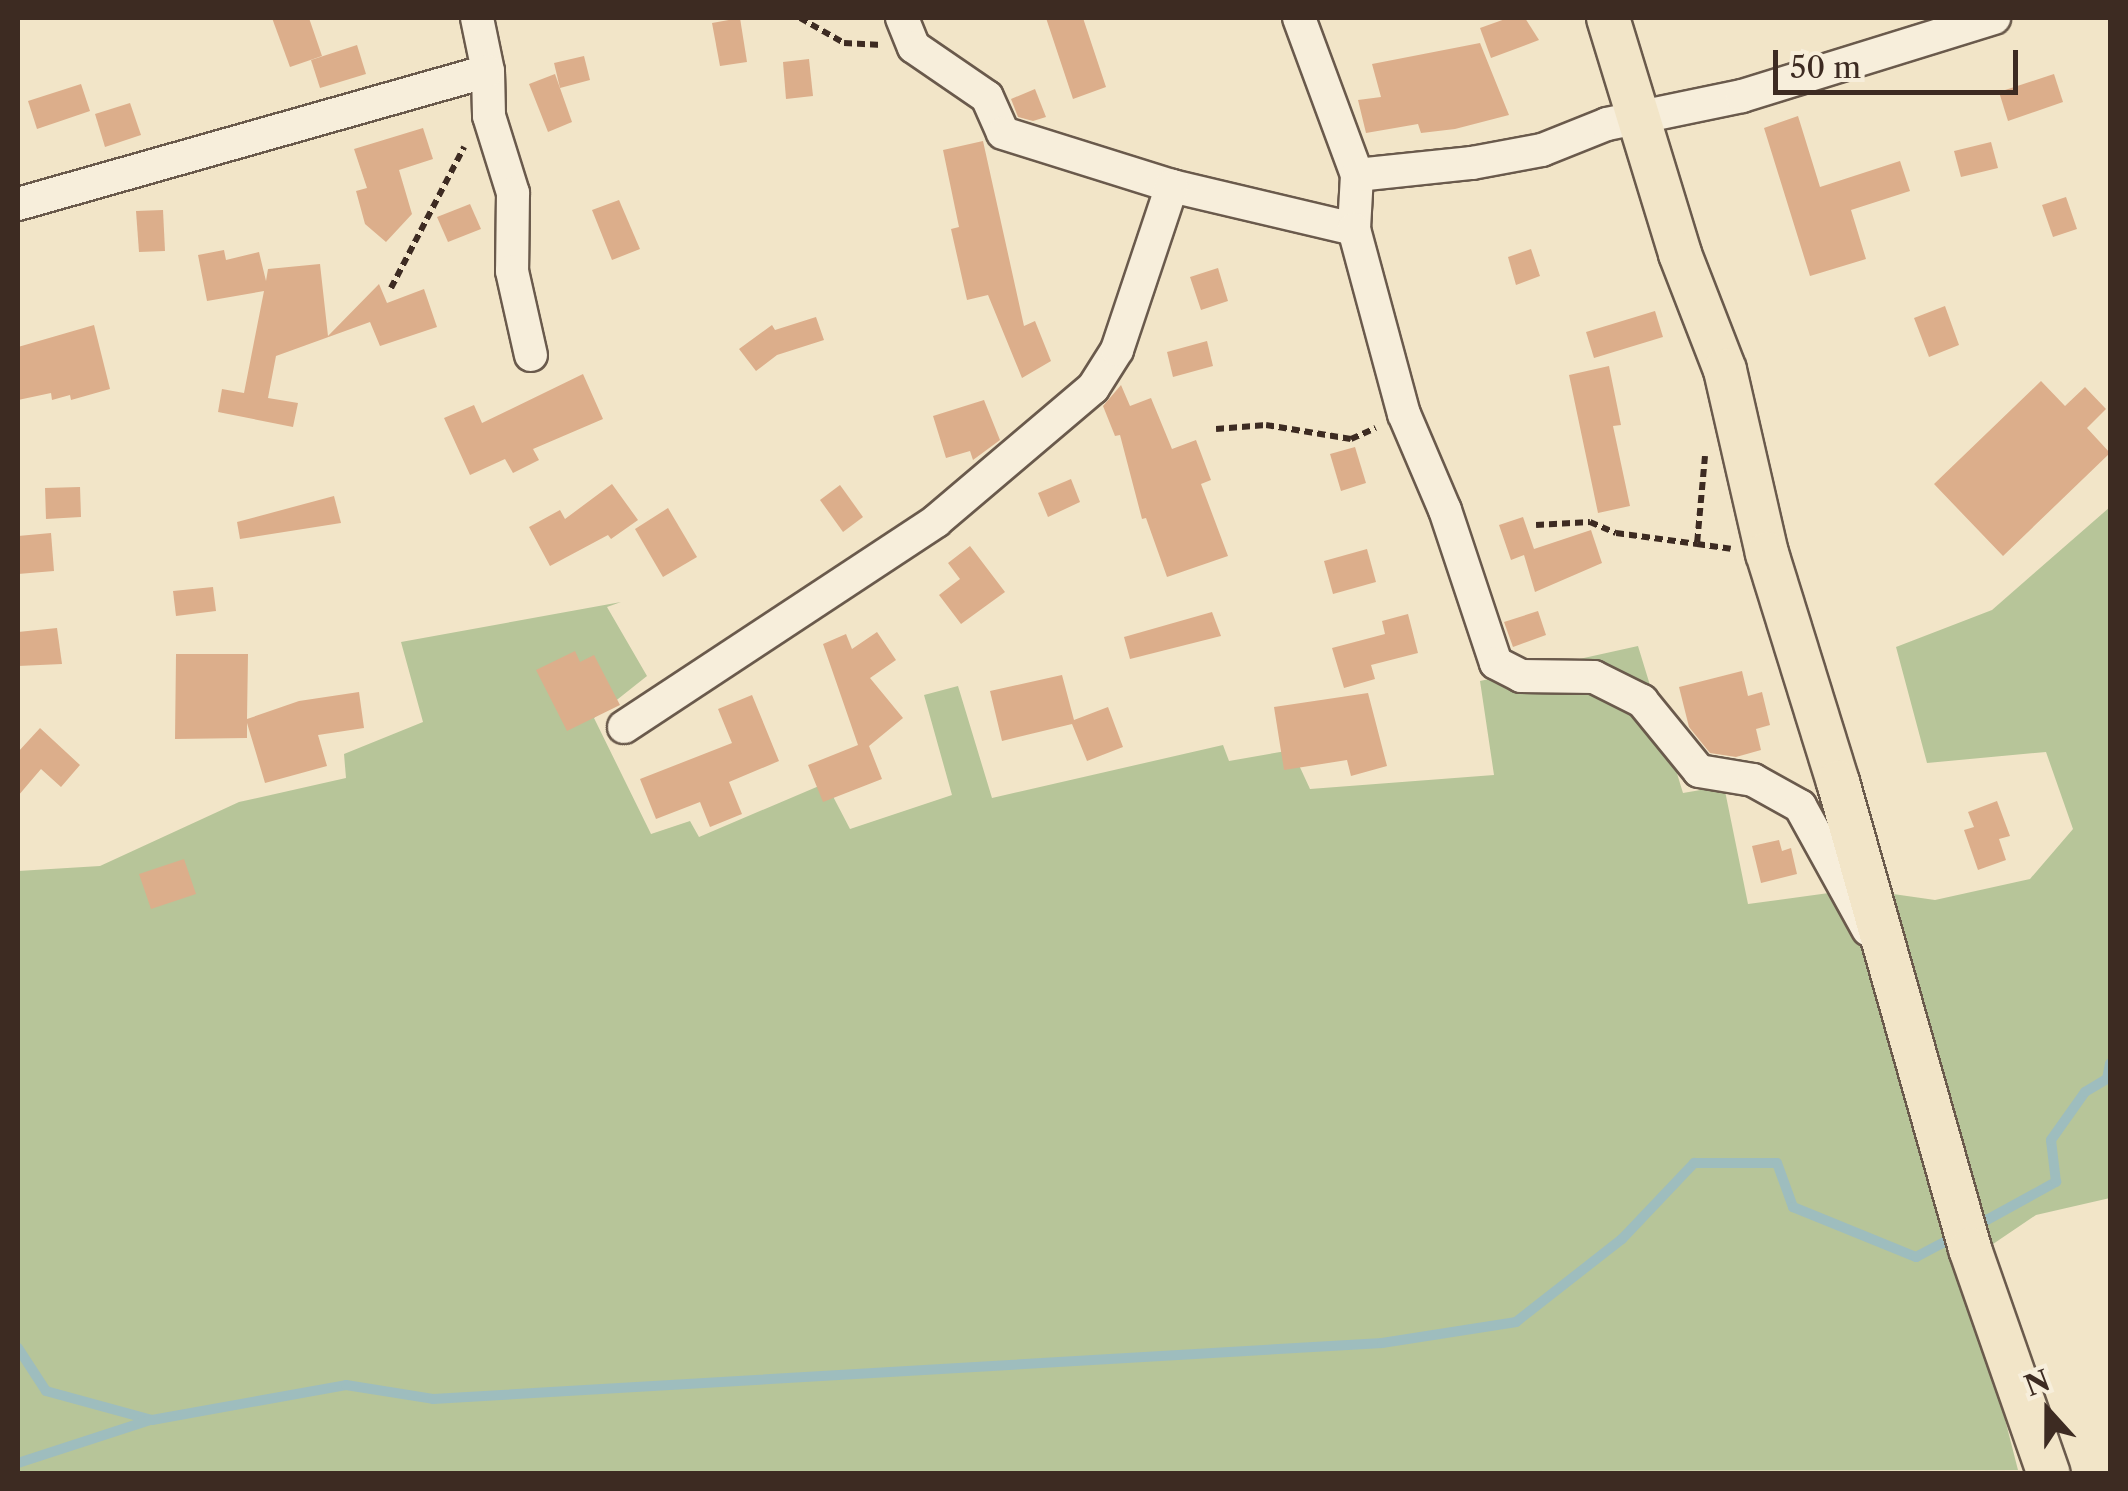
<!DOCTYPE html>
<html>
<head>
<meta charset="utf-8">
<style>
  body { margin:0 }
  #map { position:relative; width:2128px; height:1491px; overflow:hidden; background:#f2e5c8; font-family:"Libre Caslon Text",serif }
  div>[style] { position:absolute }
  [style*='--x'] { left:calc(var(--x)*1px); top:calc(var(--y)*1px); width:calc(var(--w)*1px); rotate:calc(var(--a)*1deg) }
  .green>* { inset:0; background:#b7c599 }
  .stream>* { height:10px; margin:-5px; padding:0 5px; transform-origin:5px; border-radius:5px; background:#9ebdbe }
  .building>* { inset:0; background:#dcae8b }
  .path>* { height:6px; margin-top:-3px; transform-origin:0; background:repeating-linear-gradient(90deg,#3d2b22 0 8px,transparent 0 13px) }
  .roads { filter:drop-shadow(2px 0 #6a5a4c) drop-shadow(-2px 0 #6a5a4c) drop-shadow(0 2px #6a5a4c) drop-shadow(0 -2px #6a5a4c) }
  .minor>* { height:32px; margin:-16px; padding:0 16px; transform-origin:16px; border-radius:16px; background:#f7eedb }
  .major>* { height:42px; margin:-21px; padding:0 21px; transform-origin:21px; border-radius:21px; background:#f2e5c8 }
  span { translate:-50% -50%; white-space:nowrap; text-align:center; line-height:1.15; -webkit-text-stroke:8px #f7eedb; paint-order:stroke }
  .frame { position:absolute; inset:0; border:20px solid #3d2b22; pointer-events:none }
  .north { position:absolute; left:1998px; top:1361px; width:100px; height:100px; -webkit-text-stroke:8px #f7eedb; paint-order:stroke; rotate:339deg; font-size:28px; font-weight:700; line-height:40px; text-align:center; color:#3d2b22 }
  .north::after { content:''; display:block; margin:auto; width:35px; height:45px; background:#3d2b22; clip-path:polygon(50% 0,100% 100%,50% 72%,0 100%) }
  .scale { position:absolute; left:1773px; top:50px; width:245px; height:45px; box-sizing:border-box; border:5px solid #3d2b22; border-top:0; padding-left:12px; font-size:30px; line-height:35px; white-space:nowrap; color:#3d2b22; -webkit-text-stroke:8px #f7eedb; paint-order:stroke }
</style>
</head>
<body>
<div id="map">
  <div class="green">
    <i style="clip-path:polygon(2110px 507px,2110px 1198px,2036px 1215px,1965px 1263px,2018px 1470px,18px 1474px,18px 871px,100px 866px,239px 802px,346px 778px,344px 754px,423px 722px,401px 642px,621px 602px,607px 607px,647px 676px,594px 718px,651px 834px,690px 821px,699px 837px,826px 783px,850px 829px,952px 795px,924px 695px,958px 686px,992px 798px,1223px 745px,1229px 761px,1292px 750px,1310px 789px,1494px 775px,1480px 681px,1638px 646px,1683px 793px,1724px 786px,1748px 904px,1858px 889px,1935px 900px,2030px 879px,2073px 829px,2046px 752px,1927px 763px,1896px 647px,1992px 610px)"></i>
  </div>
  <div class="stream">
    <i style="--x:1974;--y:1227;--w:94;--a:-28.8"></i>
    <i style="--x:2056;--y:1182;--w:42;--a:-96.8"></i>
    <i style="--x:2051;--y:1140;--w:59;--a:-54.7"></i>
    <i style="--x:2085;--y:1092;--w:26;--a:-31"></i>
    <i style="--x:2107;--y:1079;--w:16;--a:-79"></i>
    <i style="--x:18;--y:1348;--w:51;--a:56.9"></i>
    <i style="--x:46;--y:1391;--w:110;--a:15.3"></i>
    <i style="--x:152;--y:1420;--w:197;--a:-10.2"></i>
    <i style="--x:346;--y:1385;--w:88;--a:9.1"></i>
    <i style="--x:433;--y:1399;--w:951;--a:-3.38"></i>
    <i style="--x:1382;--y:1343;--w:136;--a:-8.9"></i>
    <i style="--x:1516;--y:1322;--w:135;--a:-38.1"></i>
    <i style="--x:1622;--y:1239;--w:105;--a:-46.5"></i>
    <i style="--x:1694;--y:1163;--w:83;--a:0"></i>
    <i style="--x:1777;--y:1163;--w:47;--a:70"></i>
    <i style="--x:1793;--y:1207;--w:133;--a:22.1"></i>
    <i style="--x:1916;--y:1257;--w:43;--a:-27.8"></i>
    <i style="--x:18;--y:1463;--w:139;--a:-18"></i>
  </div>
  <div class="building">
    <i style="clip-path:polygon(272px 18px,309px 18px,322px 56px,290px 67px)"></i>
    <i style="clip-path:polygon(740px 18px,747px 62px,720px 66px,712px 23px)"></i>
    <i style="clip-path:polygon(1046px 18px,1083px 18px,1106px 87px,1073px 99px)"></i>
    <i style="clip-path:polygon(1508px 18px,1525px 18px,1539px 40px,1491px 58px,1480px 28px)"></i>
    <i style="clip-path:polygon(1480px 43px,1509px 115px,1455px 129px,1421px 133px,1418px 124px,1366px 133px,1358px 100px,1381px 97px,1372px 64px)"></i>
    <i style="clip-path:polygon(357px 45px,366px 74px,320px 88px,311px 60px)"></i>
    <i style="clip-path:polygon(584px 56px,590px 80px,560px 88px,554px 63px)"></i>
    <i style="clip-path:polygon(809px 59px,813px 96px,786px 99px,783px 62px)"></i>
    <i style="clip-path:polygon(555px 74px,572px 122px,548px 132px,529px 84px)"></i>
    <i style="clip-path:polygon(2054px 74px,2063px 102px,2008px 121px,1999px 92px)"></i>
    <i style="clip-path:polygon(81px 84px,90px 111px,37px 129px,28px 101px)"></i>
    <i style="clip-path:polygon(1035px 89px,1046px 117px,1033px 121px,1018px 117px,1011px 99px)"></i>
    <i style="clip-path:polygon(130px 103px,141px 135px,105px 147px,95px 114px)"></i>
    <i style="clip-path:polygon(1798px 116px,1820px 187px,1900px 161px,1910px 191px,1851px 210px,1866px 259px,1810px 276px,1764px 128px)"></i>
    <i style="clip-path:polygon(423px 128px,433px 159px,399px 170px,412px 214px,386px 242px,365px 224px,356px 191px,367px 188px,354px 149px)"></i>
    <i style="clip-path:polygon(983px 141px,1024px 326px,1035px 321px,1051px 361px,1022px 378px,988px 295px,967px 300px,951px 229px,959px 227px,943px 150px)"></i>
    <i style="clip-path:polygon(1991px 142px,1998px 168px,1961px 177px,1954px 151px)"></i>
    <i style="clip-path:polygon(2066px 197px,2077px 229px,2053px 237px,2042px 205px)"></i>
    <i style="clip-path:polygon(619px 200px,640px 249px,612px 260px,592px 210px)"></i>
    <i style="clip-path:polygon(470px 204px,481px 229px,448px 242px,437px 217px)"></i>
    <i style="clip-path:polygon(163px 210px,165px 251px,139px 252px,136px 211px)"></i>
    <i style="clip-path:polygon(1531px 249px,1540px 276px,1516px 285px,1508px 257px)"></i>
    <i style="clip-path:polygon(224px 250px,226px 260px,259px 252px,266px 281px,268px 269px,320px 264px,328px 336px,379px 284px,387px 303px,424px 289px,437px 327px,380px 346px,370px 322px,276px 356px,268px 398px,298px 403px,293px 427px,218px 412px,222px 389px,244px 393px,264px 291px,207px 301px,198px 255px)"></i>
    <i style="clip-path:polygon(1218px 268px,1228px 301px,1201px 310px,1190px 277px)"></i>
    <i style="clip-path:polygon(1945px 306px,1959px 345px,1929px 357px,1914px 318px)"></i>
    <i style="clip-path:polygon(1655px 311px,1663px 337px,1594px 358px,1586px 332px)"></i>
    <i style="clip-path:polygon(816px 317px,824px 340px,777px 355px,756px 371px,739px 349px,772px 325px,775px 330px)"></i>
    <i style="clip-path:polygon(94px 325px,110px 389px,71px 400px,70px 395px,52px 400px,51px 393px,18px 400px,18px 347px)"></i>
    <i style="clip-path:polygon(1207px 341px,1213px 366px,1173px 377px,1167px 352px)"></i>
    <i style="clip-path:polygon(1609px 366px,1621px 425px,1613px 426px,1630px 506px,1598px 513px,1569px 375px)"></i>
    <i style="clip-path:polygon(583px 374px,603px 419px,533px 449px,539px 460px,513px 473px,505px 459px,470px 475px,444px 418px,474px 405px,482px 423px)"></i>
    <i style="clip-path:polygon(2041px 381px,2065px 406px,2085px 387px,2106px 409px,2087px 428px,2110px 453px,2003px 556px,1934px 484px)"></i>
    <i style="clip-path:polygon(1121px 385px,1130px 406px,1151px 398px,1172px 449px,1196px 440px,1211px 480px,1201px 484px,1228px 556px,1167px 577px,1146px 518px,1142px 519px,1120px 435px,1115px 436px,1103px 406px)"></i>
    <i style="clip-path:polygon(984px 400px,1000px 440px,973px 460px,970px 451px,946px 458px,933px 416px)"></i>
    <i style="clip-path:polygon(1355px 447px,1366px 483px,1341px 491px,1330px 454px)"></i>
    <i style="clip-path:polygon(1071px 479px,1080px 502px,1048px 517px,1038px 493px)"></i>
    <i style="clip-path:polygon(612px 484px,638px 520px,611px 539px,608px 535px,550px 566px,529px 527px,560px 510px,565px 519px)"></i>
    <i style="clip-path:polygon(840px 485px,863px 517px,843px 532px,820px 500px)"></i>
    <i style="clip-path:polygon(80px 487px,81px 517px,46px 519px,45px 488px)"></i>
    <i style="clip-path:polygon(334px 496px,341px 523px,240px 539px,237px 522px)"></i>
    <i style="clip-path:polygon(668px 508px,697px 557px,663px 577px,635px 529px)"></i>
    <i style="clip-path:polygon(1523px 517px,1534px 549px,1591px 530px,1602px 563px,1535px 592px,1524px 555px,1511px 560px,1499px 525px)"></i>
    <i style="clip-path:polygon(51px 533px,54px 571px,18px 574px,18px 536px)"></i>
    <i style="clip-path:polygon(970px 546px,1005px 592px,961px 624px,939px 595px,960px 579px,948px 563px)"></i>
    <i style="clip-path:polygon(1367px 549px,1376px 582px,1333px 594px,1324px 561px)"></i>
    <i style="clip-path:polygon(213px 587px,216px 611px,176px 616px,173px 591px)"></i>
    <i style="clip-path:polygon(1538px 611px,1546px 635px,1513px 647px,1504px 622px)"></i>
    <i style="clip-path:polygon(1212px 612px,1221px 636px,1130px 659px,1124px 637px)"></i>
    <i style="clip-path:polygon(1408px 614px,1418px 653px,1371px 665px,1375px 679px,1344px 688px,1332px 648px,1385px 634px,1382px 621px)"></i>
    <i style="clip-path:polygon(57px 628px,62px 664px,18px 666px,18px 632px)"></i>
    <i style="clip-path:polygon(877px 632px,896px 660px,870px 678px,903px 718px,869px 746px,882px 779px,823px 802px,808px 765px,858px 745px,823px 644px,846px 634px,852px 649px)"></i>
    <i style="clip-path:polygon(575px 651px,580px 662px,594px 655px,620px 705px,567px 731px,536px 670px)"></i>
    <i style="clip-path:polygon(176px 654px,248px 654px,247px 719px,299px 701px,359px 692px,364px 728px,318px 735px,327px 766px,265px 783px,247px 723px,247px 738px,175px 739px)"></i>
    <i style="clip-path:polygon(1742px 671px,1748px 696px,1762px 692px,1770px 725px,1756px 729px,1761px 750px,1736px 757px,1710px 753px,1689px 727px,1679px 687px)"></i>
    <i style="clip-path:polygon(1062px 675px,1074px 720px,1108px 707px,1123px 747px,1087px 761px,1072px 724px,1002px 741px,990px 691px)"></i>
    <i style="clip-path:polygon(1368px 693px,1387px 766px,1351px 776px,1347px 760px,1284px 770px,1274px 707px)"></i>
    <i style="clip-path:polygon(752px 695px,779px 761px,729px 782px,742px 814px,710px 827px,700px 802px,656px 819px,640px 779px,732px 743px,718px 709px)"></i>
    <i style="clip-path:polygon(40px 728px,80px 765px,61px 787px,41px 769px,18px 796px,18px 752px)"></i>
    <i style="clip-path:polygon(1997px 801px,2010px 836px,1999px 839px,2006px 860px,1978px 870px,1964px 830px,1974px 827px,1968px 812px)"></i>
    <i style="clip-path:polygon(1779px 840px,1782px 851px,1791px 848px,1797px 874px,1761px 883px,1752px 846px)"></i>
    <i style="clip-path:polygon(184px 859px,196px 894px,151px 909px,139px 874px)"></i>
  </div>
  <div class="path">
    <i style="--x:800;--y:18;--w:51;--a:29.6"></i>
    <i style="--x:844;--y:43;--w:38;--a:3"></i>
    <i style="--x:391;--y:288;--w:159;--a:-62.6"></i>
    <i style="--x:1216;--y:429;--w:50;--a:-4.6"></i>
    <i style="--x:1266;--y:425;--w:86;--a:9.4"></i>
    <i style="--x:1351;--y:439;--w:27;--a:-24"></i>
    <i style="--x:1705;--y:456;--w:88;--a:95.2"></i>
    <i style="--x:1697;--y:544;--w:34;--a:8"></i>
    <i style="--x:1536;--y:525;--w:54;--a:-3.2"></i>
    <i style="--x:1590;--y:522;--w:28;--a:23"></i>
    <i style="--x:1616;--y:533;--w:82;--a:7.7"></i>
  </div>
  <div class="roads">
    <div class="minor">
      <i style="--x:477;--y:18;--w:54;--a:78.3"></i>
      <i style="--x:488;--y:71;--w:45;--a:88.7"></i>
      <i style="--x:489;--y:116;--w:81;--a:72.7"></i>
      <i style="--x:513;--y:193;--w:78;--a:90.7"></i>
      <i style="--x:512;--y:271;--w:86;--a:77.3"></i>
      <i style="--x:902;--y:18;--w:31;--a:68"></i>
      <i style="--x:914;--y:47;--w:88;--a:34.4"></i>
      <i style="--x:987;--y:97;--w:39;--a:66"></i>
      <i style="--x:1003;--y:133;--w:177;--a:17.4"></i>
      <i style="--x:1172;--y:186;--w:187;--a:13.3"></i>
      <i style="--x:1299;--y:18;--w:167;--a:69.7"></i>
      <i style="--x:1357;--y:175;--w:54;--a:93.2"></i>
      <i style="--x:1354;--y:229;--w:192;--a:74.9"></i>
      <i style="--x:1404;--y:414;--w:104;--a:66.9"></i>
      <i style="--x:1445;--y:510;--w:161;--a:71.6"></i>
      <i style="--x:1496;--y:663;--w:28;--a:27"></i>
      <i style="--x:1521;--y:676;--w:73;--a:0.8"></i>
      <i style="--x:1594;--y:677;--w:54;--a:26.6"></i>
      <i style="--x:1642;--y:701;--w:90;--a:50.8"></i>
      <i style="--x:1699;--y:771;--w:55;--a:9.5"></i>
      <i style="--x:1753;--y:780;--w:54;--a:29"></i>
      <i style="--x:1800;--y:806;--w:141;--a:61.1"></i>
      <i style="--x:1357;--y:175;--w:116;--a:-6"></i>
      <i style="--x:1472;--y:163;--w:71;--a:-10.5"></i>
      <i style="--x:1542;--y:150;--w:70;--a:-21.8"></i>
      <i style="--x:1607;--y:124;--w:138;--a:-11.7"></i>
      <i style="--x:1742;--y:96;--w:264;--a:-17.2"></i>
      <i style="--x:18;--y:204;--w:488;--a:-15.8"></i>
      <i style="--x:624;--y:727;--w:374;--a:-33.4"></i>
      <i style="--x:936;--y:521;--w:206;--a:-40.3"></i>
      <i style="--x:1093;--y:388;--w:45;--a:-57.7"></i>
      <i style="--x:1117;--y:350;--w:173;--a:-71.5"></i>
    </div>
    <div class="major">
      <i style="--x:1608;--y:18;--w:247;--a:73"></i>
      <i style="--x:1680;--y:254;--w:124;--a:68.8"></i>
      <i style="--x:1725;--y:370;--w:188;--a:77.1"></i>
      <i style="--x:1767;--y:553;--w:240;--a:72.8"></i>
      <i style="--x:1838;--y:782;--w:485;--a:74.2"></i>
      <i style="--x:1970;--y:1249;--w:238;--a:70.7"></i>
    </div>
  </div>
  <div class="frame"></div>
  <div class="north">N</div>
  <div class="scale">50 m</div>
</div>
</body>
</html>
